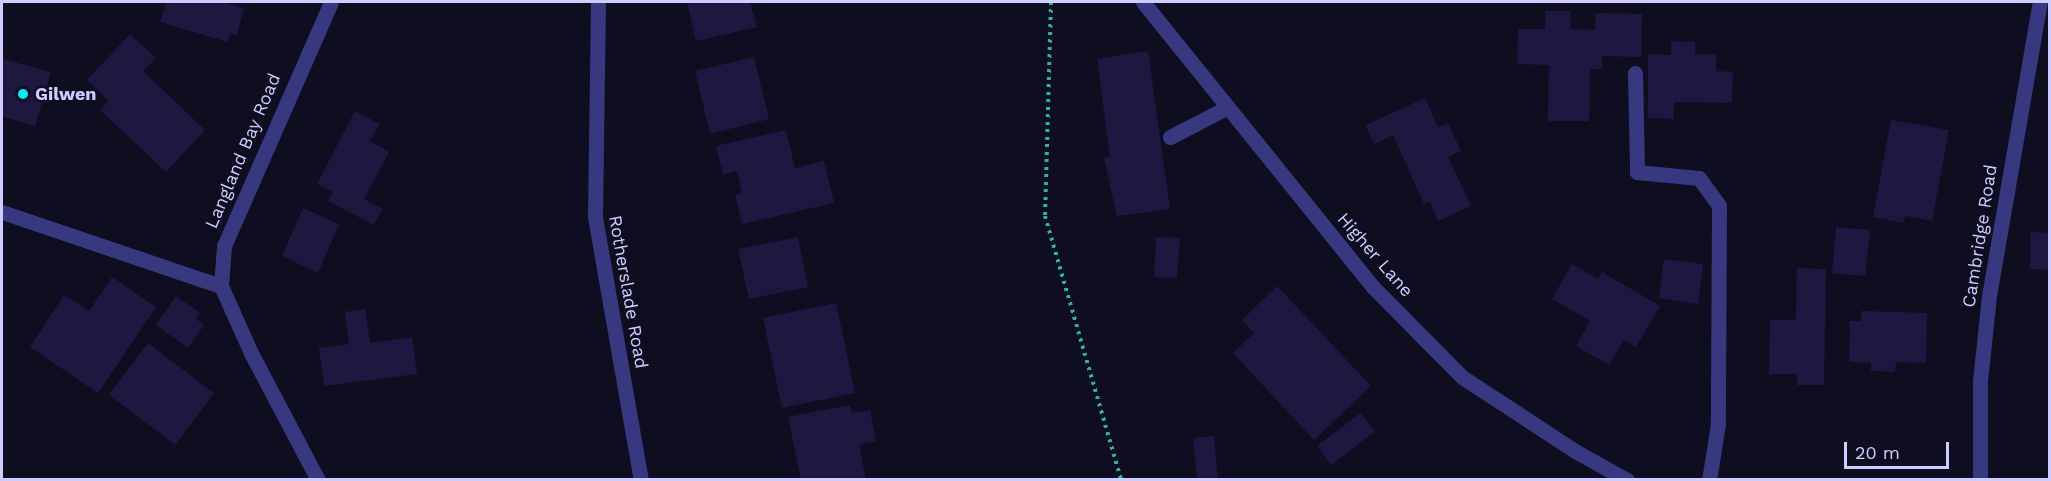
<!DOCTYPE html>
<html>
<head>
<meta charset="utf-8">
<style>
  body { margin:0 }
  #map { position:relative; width:2051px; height:481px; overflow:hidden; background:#0f0d20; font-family:"Work Sans",sans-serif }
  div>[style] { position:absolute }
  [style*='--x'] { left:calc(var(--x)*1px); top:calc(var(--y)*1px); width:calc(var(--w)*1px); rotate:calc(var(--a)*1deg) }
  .building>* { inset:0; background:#1e1841 }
  .path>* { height:4px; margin-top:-2px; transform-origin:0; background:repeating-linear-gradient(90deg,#2cb3a3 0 3px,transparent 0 7.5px) }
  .service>* { height:15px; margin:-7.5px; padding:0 7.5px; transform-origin:7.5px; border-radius:7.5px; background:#373880 }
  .minor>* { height:15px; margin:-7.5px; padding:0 7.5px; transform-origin:7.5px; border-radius:7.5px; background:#373880 }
  .tertiary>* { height:15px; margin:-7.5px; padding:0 7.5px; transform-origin:7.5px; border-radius:7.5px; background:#373880 }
  .dots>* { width:16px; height:16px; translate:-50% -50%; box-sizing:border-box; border:3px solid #0f0d20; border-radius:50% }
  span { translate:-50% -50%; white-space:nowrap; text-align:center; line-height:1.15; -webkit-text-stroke:4.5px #0f0d20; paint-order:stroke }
  .poi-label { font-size:18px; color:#cfccff; font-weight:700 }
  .left { translate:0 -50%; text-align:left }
  .street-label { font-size:18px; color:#cfccff }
  .frame { position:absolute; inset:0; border:3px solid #cfccff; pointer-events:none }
  .scale { position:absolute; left:1844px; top:442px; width:105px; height:27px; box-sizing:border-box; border:3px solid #cfccff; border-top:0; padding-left:8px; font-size:18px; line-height:21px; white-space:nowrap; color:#cfccff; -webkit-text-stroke:4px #0f0d20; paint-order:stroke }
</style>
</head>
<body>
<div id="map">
  <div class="building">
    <i style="clip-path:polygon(166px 2px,222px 2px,244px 8px,237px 35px,230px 33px,228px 42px,160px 22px)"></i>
    <i style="clip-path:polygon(687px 2px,750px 2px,757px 27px,696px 41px)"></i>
    <i style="clip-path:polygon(1545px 11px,1571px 11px,1570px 29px,1595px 30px,1596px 13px,1642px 14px,1641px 57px,1602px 56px,1602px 69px,1590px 69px,1589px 121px,1548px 121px,1549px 65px,1517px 64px,1518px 29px,1545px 29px)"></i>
    <i style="clip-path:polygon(130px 34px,156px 58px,143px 71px,205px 130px,166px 172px,100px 110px,109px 101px,87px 80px)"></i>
    <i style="clip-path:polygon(1671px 41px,1695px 42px,1695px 54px,1716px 55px,1716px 71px,1733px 72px,1732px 103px,1674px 102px,1674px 119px,1648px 118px,1648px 54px,1671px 55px)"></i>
    <i style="clip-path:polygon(1148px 51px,1170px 209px,1117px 216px,1104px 158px,1110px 156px,1097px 59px)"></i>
    <i style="clip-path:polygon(754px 57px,769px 119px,710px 134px,695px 71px)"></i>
    <i style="clip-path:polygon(3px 59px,51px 72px,35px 126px,2px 116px)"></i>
    <i style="clip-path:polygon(1425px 98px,1438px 127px,1448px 123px,1461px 151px,1448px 157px,1471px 206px,1438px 221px,1430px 202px,1424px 204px,1393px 135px,1374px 144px,1366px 125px)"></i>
    <i style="clip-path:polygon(355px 111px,379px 124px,370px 141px,389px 152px,364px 199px,383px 209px,374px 225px,328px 201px,333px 192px,317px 184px)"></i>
    <i style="clip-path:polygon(1891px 120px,1949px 130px,1932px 221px,1905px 216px,1904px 223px,1873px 217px)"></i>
    <i style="clip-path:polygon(786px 130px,795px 168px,824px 161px,834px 203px,742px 224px,735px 195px,742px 193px,737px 171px,723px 174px,716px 146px)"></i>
    <i style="clip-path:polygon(303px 208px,339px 224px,318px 273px,282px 256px)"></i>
    <i style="clip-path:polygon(1836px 227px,1870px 230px,1865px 276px,1832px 273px)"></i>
    <i style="clip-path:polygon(2031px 232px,2050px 233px,2050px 270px,2030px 269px)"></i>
    <i style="clip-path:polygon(798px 237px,808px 287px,749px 299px,738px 249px)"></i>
    <i style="clip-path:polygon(1156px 237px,1180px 238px,1177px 278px,1154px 277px)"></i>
    <i style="clip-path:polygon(1664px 259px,1703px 264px,1698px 304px,1659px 298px)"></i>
    <i style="clip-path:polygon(1572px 264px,1598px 279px,1602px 272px,1660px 306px,1636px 347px,1624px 340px,1609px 365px,1576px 346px,1590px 321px,1552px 299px)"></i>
    <i style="clip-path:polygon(1797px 268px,1826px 269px,1824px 385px,1797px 385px,1797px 374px,1769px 374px,1770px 320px,1796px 320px)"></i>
    <i style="clip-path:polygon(112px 277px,156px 307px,98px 393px,30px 347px,64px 295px,89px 311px)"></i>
    <i style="clip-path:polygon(1277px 286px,1371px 386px,1314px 440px,1233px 353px,1254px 333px,1242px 320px)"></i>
    <i style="clip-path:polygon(176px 296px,200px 313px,196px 319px,204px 325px,188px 348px,156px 325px)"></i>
    <i style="clip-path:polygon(836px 303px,855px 393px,782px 408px,763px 318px)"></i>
    <i style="clip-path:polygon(365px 309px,370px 343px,412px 337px,417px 374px,324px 386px,319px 348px,349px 344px,345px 312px)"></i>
    <i style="clip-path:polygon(1861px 311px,1927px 313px,1926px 363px,1896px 362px,1895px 372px,1871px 371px,1871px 363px,1849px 362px,1850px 321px,1861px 321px)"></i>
    <i style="clip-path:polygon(148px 343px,214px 393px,175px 445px,109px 395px)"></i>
    <i style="clip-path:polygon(850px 405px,852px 413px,870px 410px,876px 441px,859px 444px,866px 480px,801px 480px,788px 417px)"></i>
    <i style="clip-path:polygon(1361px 413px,1375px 431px,1331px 465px,1317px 446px)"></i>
    <i style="clip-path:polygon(1214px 436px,1218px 480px,1197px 480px,1193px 438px)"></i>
  </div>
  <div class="path">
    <i style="--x:1051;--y:2;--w:214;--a:91.6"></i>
    <i style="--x:1045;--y:216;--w:275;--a:73.9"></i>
  </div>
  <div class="service">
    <i style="--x:1635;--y:73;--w:99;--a:88.8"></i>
    <i style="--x:1637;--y:172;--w:62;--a:5.5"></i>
    <i style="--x:1699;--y:178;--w:34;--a:54"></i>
    <i style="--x:1719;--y:206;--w:218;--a:90.3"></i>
    <i style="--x:1718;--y:424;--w:57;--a:99.1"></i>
    <i style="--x:1170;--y:137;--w:65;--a:-27.3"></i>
  </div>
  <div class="minor">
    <i style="--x:598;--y:2;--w:215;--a:90.8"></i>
    <i style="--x:595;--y:217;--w:267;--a:80.1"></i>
    <i style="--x:2;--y:212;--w:231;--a:18.7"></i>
    <i style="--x:318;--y:480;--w:141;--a:-117.8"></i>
    <i style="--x:252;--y:355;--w:76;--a:-114.2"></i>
    <i style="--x:221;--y:286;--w:40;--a:-85.7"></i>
    <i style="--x:224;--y:246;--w:266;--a:-66.3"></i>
    <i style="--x:1980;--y:480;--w:99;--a:-90"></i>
    <i style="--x:1980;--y:381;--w:85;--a:-84"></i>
    <i style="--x:1989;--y:296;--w:298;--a:-80.2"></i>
  </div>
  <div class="tertiary">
    <i style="--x:1143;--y:2;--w:366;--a:51.1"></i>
    <i style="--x:1373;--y:287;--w:127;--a:45.3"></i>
    <i style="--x:1462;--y:377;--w:135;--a:33.2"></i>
    <i style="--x:1575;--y:451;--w:60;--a:29.1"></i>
  </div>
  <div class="dots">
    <i style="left:23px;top:94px;background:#00ecf7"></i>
  </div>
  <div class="poi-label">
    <span class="left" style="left:35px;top:94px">Gilwen</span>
  </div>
  <div class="street-label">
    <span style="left:243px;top:151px;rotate:-67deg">Langland Bay Road</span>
    <span style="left:1980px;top:236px;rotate:-81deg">Cambridge Road</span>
    <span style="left:1375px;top:255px;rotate:49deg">Higher Lane</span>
    <span style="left:628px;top:292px;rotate:80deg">Rotherslade Road</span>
  </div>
  <div class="frame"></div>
  <div class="scale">20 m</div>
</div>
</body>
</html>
